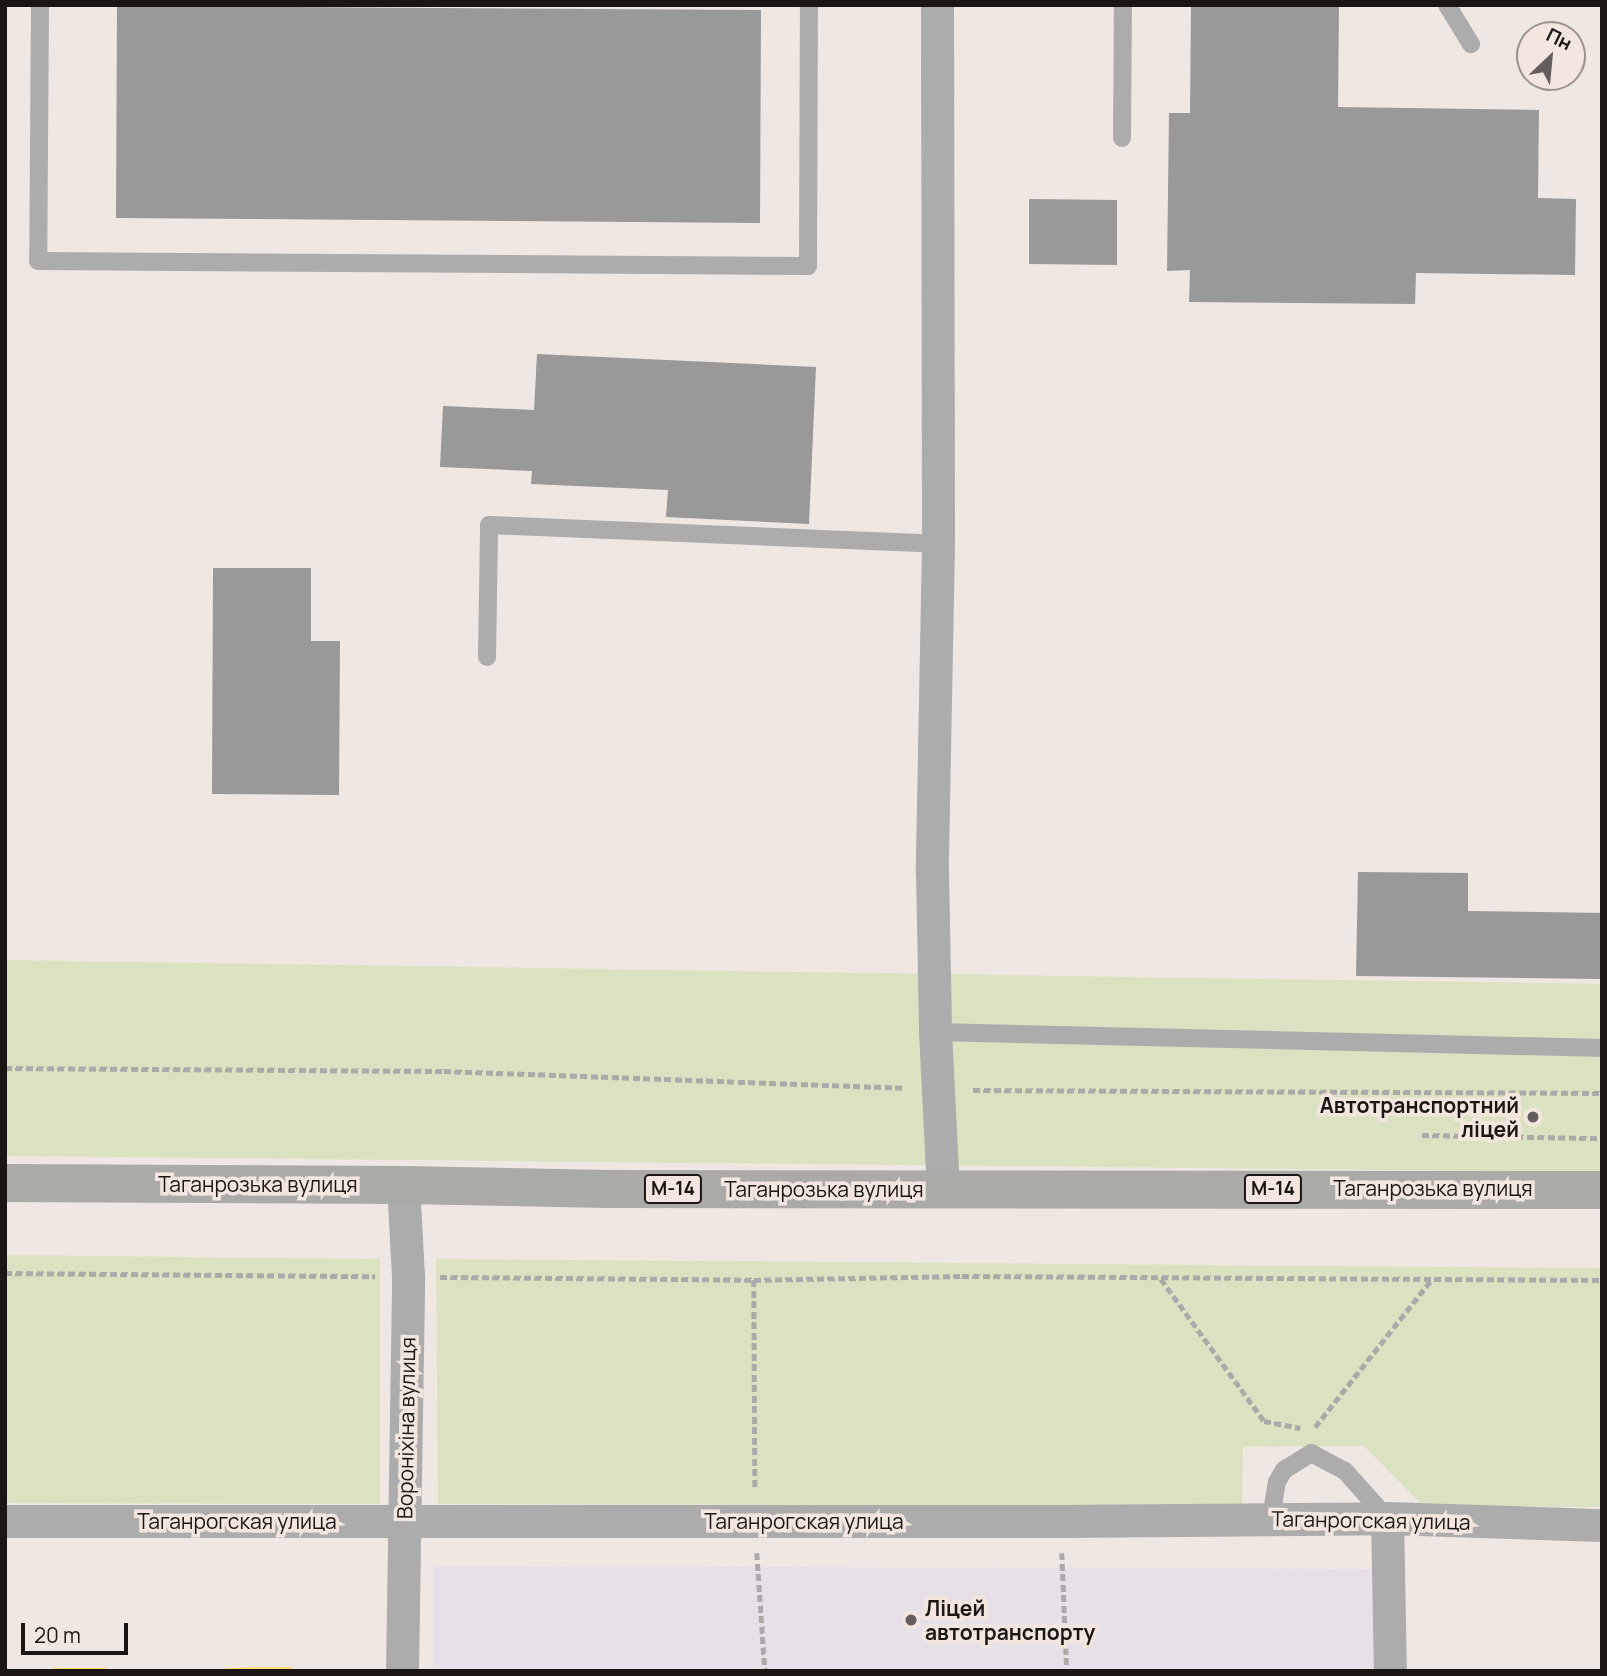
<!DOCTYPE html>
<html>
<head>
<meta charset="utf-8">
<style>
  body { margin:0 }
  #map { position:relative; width:1607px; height:1676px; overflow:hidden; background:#eee7e2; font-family:Manrope,sans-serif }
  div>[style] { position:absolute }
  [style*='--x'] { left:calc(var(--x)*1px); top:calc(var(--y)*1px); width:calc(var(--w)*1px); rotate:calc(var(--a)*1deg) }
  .education>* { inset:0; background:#e8e0e9 }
  .green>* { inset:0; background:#dbe2c1 }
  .homes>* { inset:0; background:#ffd966 }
  .industry>* { inset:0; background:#999 }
  .path>* { height:4.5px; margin-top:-2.25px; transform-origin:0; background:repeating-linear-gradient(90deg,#abaaa9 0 7px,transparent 0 10.5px) }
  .lane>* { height:18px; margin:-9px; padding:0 9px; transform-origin:9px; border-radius:9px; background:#acacac }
  .street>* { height:33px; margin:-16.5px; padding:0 16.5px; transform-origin:16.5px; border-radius:16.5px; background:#acacac }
  .highway>* { height:38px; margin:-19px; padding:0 19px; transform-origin:19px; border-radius:19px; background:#aaaaa7 }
  .dots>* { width:19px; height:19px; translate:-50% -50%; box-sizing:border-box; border:4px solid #f2e6de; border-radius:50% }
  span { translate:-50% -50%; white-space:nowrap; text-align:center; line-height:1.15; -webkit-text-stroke:7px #f2e6de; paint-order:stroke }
  .shield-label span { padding:2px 5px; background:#f2e6de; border:2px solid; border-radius:5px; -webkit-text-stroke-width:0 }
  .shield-label { font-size:19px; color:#1a1614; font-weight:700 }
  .poi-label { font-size:21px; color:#1a1614; font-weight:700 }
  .right { translate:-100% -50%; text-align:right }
  .left { translate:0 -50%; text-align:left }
  .street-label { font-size:21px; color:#1a1614 }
  .frame { position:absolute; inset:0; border:7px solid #1a1614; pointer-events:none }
  .north { position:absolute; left:1516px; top:21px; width:70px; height:70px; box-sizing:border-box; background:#f2e6de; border:2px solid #9c938d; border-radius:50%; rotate:26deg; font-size:19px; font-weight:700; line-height:28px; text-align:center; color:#1a1614 }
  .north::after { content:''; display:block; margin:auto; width:24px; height:32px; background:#645f5c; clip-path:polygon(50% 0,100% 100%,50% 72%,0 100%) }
  .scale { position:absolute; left:21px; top:1623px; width:107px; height:32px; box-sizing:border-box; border:4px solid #1a1614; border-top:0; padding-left:9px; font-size:21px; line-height:24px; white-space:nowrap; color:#1a1614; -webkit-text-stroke:5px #f2e6de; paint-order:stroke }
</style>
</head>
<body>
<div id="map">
  <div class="education">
    <i style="clip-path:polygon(433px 1566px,1389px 1569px,1388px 1671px,433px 1671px)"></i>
  </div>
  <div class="green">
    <i style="clip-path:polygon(5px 960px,1602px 984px,1602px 1172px,5px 1156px)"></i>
    <i style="clip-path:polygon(5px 1255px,380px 1259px,380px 1504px,5px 1503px)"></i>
    <i style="clip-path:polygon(436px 1259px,1602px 1268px,1602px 1507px,1423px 1506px,1364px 1446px,1243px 1447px,1242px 1506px,438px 1504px)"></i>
  </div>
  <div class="homes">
    <i style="clip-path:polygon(292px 1667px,292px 1671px,225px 1671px,225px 1668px)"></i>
    <i style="clip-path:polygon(53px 1668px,108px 1668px,108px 1671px,53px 1671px)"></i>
  </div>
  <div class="industry">
    <i style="clip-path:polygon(1191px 5px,1339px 5px,1338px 107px,1539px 110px,1538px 198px,1576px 199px,1575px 275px,1416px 273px,1415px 304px,1189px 302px,1190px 270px,1167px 271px,1169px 113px,1190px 113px)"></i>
    <i style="clip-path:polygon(117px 6px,761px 10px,760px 223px,116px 218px)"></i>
    <i style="clip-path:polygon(1029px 199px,1117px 200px,1117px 265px,1029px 264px)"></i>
    <i style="clip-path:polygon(537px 354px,816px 367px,809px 524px,666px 517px,668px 490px,531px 484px,532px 471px,440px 467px,443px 406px,534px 410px)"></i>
    <i style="clip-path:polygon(213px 568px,311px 568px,311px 641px,340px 641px,339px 795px,212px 794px)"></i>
    <i style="clip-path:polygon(1358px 872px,1468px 873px,1468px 911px,1602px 913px,1602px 979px,1356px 976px)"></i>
  </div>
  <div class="path">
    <i style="--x:5;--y:1068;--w:439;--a:0.4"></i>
    <i style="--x:444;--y:1071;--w:460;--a:2.1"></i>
    <i style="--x:973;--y:1090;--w:629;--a:0.27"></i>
    <i style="--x:1422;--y:1135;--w:180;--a:1"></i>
    <i style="--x:5;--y:1273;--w:370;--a:0.5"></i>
    <i style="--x:440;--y:1277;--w:314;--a:0.5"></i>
    <i style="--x:754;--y:1280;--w:208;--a:-1.1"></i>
    <i style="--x:962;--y:1276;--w:640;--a:0.36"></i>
    <i style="--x:1161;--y:1279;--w:175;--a:54"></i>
    <i style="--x:1264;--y:1421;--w:37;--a:11"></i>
    <i style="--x:754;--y:1280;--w:208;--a:89.7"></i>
    <i style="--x:1315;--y:1427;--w:187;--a:-51.7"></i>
    <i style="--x:757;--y:1553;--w:118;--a:86.1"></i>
    <i style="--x:1062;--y:1553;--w:118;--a:87.6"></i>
  </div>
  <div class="lane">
    <i style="--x:40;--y:5;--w:256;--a:90.4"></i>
    <i style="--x:38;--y:261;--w:770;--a:0.37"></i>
    <i style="--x:808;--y:266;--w:261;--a:-89.8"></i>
    <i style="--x:1447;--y:5;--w:46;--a:58.4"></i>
    <i style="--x:1122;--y:138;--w:133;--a:-89.6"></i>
    <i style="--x:487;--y:657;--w:132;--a:-89.1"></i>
    <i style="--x:489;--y:525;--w:449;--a:2.4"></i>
    <i style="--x:935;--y:1032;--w:667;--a:1.37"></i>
    <i style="--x:1271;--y:1519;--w:37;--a:-81"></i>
    <i style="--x:1277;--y:1482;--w:14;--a:-60"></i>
    <i style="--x:1284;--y:1470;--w:32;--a:-32"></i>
    <i style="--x:1311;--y:1453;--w:38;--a:28"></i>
    <i style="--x:1345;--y:1471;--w:63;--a:48.2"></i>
  </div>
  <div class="street">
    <i style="--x:937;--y:5;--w:539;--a:89.89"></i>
    <i style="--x:938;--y:544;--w:327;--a:91.1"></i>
    <i style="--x:932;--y:871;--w:161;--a:88.9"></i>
    <i style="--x:935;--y:1032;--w:157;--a:87.1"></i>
    <i style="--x:1387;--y:1518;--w:153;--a:88.9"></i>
    <i style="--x:5;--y:1521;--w:1055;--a:0"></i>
    <i style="--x:1060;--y:1521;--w:327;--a:-0.5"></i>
    <i style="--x:1387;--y:1518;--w:215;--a:1.9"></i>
    <i style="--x:402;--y:1671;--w:395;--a:-89.1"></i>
    <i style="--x:408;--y:1276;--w:91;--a:-93.1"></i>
  </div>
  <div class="highway">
    <i style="--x:5;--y:1183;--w:398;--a:0.3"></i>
    <i style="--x:403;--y:1185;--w:205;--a:1.1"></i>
    <i style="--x:608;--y:1189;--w:994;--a:0.06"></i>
  </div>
  <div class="dots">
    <i style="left:1533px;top:1117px;background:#645f5c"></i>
    <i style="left:911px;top:1620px;background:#645f5c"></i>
  </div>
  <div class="shield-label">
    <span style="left:673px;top:1189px">М-14</span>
    <span style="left:1273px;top:1189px">М-14</span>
  </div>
  <div class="poi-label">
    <span class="right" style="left:1519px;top:1117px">Автотранспортний<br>ліцей</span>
    <span class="left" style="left:925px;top:1620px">Ліцей<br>автотранспорту</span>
  </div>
  <div class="street-label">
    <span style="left:258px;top:1184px">Таганрозька вулиця</span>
    <span style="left:1433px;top:1188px">Таганрозька вулиця</span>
    <span style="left:824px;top:1189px">Таганрозька вулиця</span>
    <span style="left:406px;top:1428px;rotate:-89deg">Вороніхіна вулиця</span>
    <span style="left:1371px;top:1520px;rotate:1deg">Таганрогская улица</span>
    <span style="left:237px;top:1521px">Таганрогская улица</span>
    <span style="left:804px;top:1521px">Таганрогская улица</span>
  </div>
  <div class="frame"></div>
  <div class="north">Пн</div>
  <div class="scale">20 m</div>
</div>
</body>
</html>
